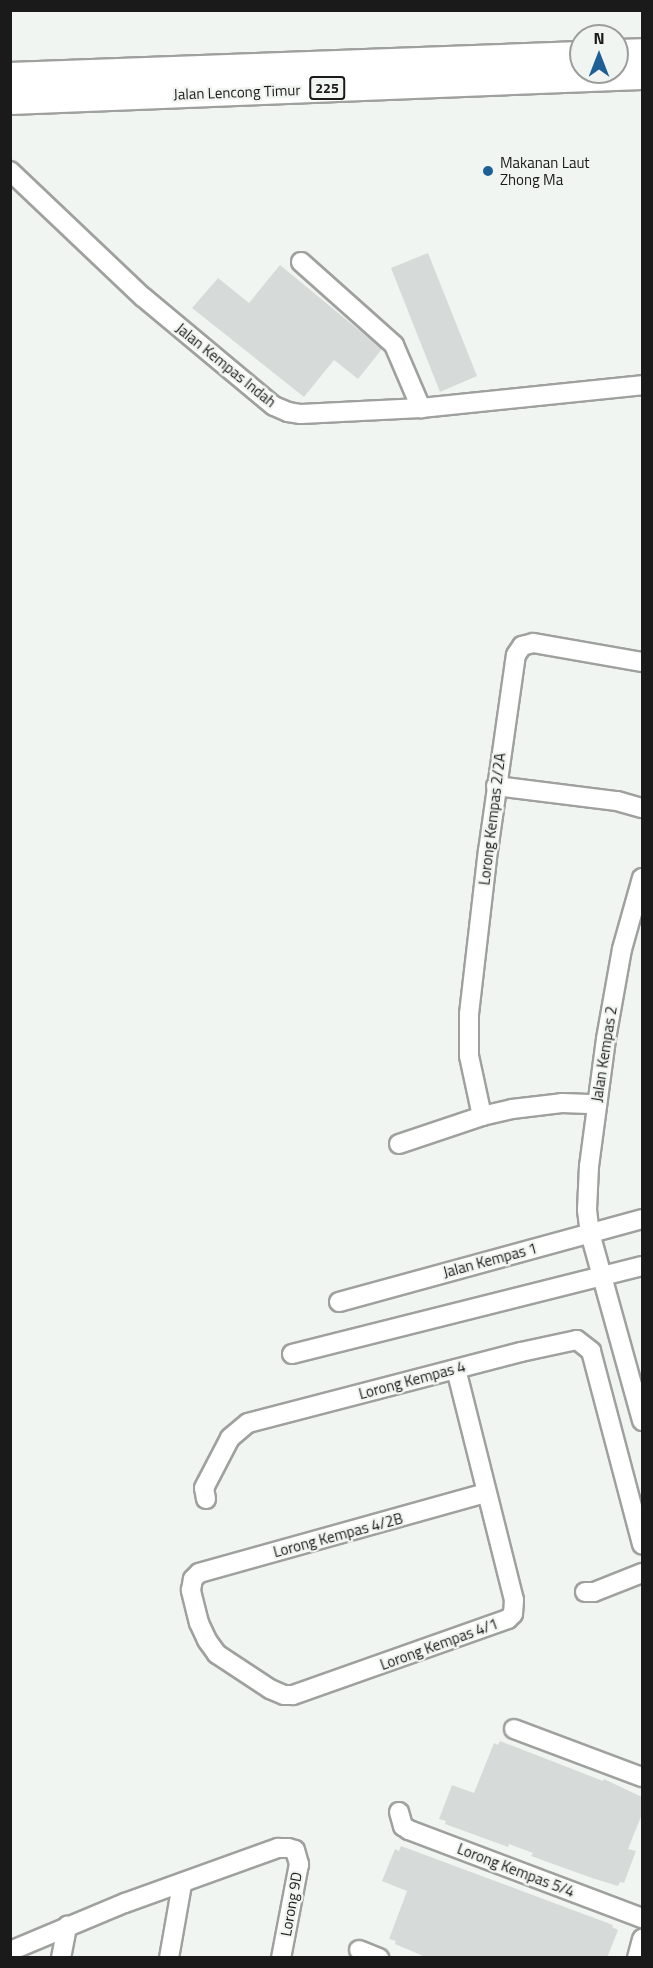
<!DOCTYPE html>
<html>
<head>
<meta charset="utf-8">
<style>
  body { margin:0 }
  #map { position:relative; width:653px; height:1968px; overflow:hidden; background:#f1f5f1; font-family:"Titillium Web",sans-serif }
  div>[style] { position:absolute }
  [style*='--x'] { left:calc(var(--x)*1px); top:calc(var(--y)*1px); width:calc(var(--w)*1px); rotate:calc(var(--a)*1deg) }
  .building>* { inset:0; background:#d6dbd9 }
  .roads { filter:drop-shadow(2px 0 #9ea19e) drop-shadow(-2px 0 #9ea19e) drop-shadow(0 2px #9ea19e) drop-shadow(0 -2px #9ea19e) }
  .minor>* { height:18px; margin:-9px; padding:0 9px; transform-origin:9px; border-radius:9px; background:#fff }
  .highway>* { height:26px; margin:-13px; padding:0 13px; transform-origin:13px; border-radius:13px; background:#fff }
  .dots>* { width:16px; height:16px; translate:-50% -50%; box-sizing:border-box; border:3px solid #f1f5f1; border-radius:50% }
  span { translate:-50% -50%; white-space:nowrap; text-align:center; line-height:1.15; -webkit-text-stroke:4.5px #f1f5f1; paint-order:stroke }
  .shield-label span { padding:2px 4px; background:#f1f5f1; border:2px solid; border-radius:4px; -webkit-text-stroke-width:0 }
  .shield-label { font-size:14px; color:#191a19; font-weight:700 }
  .street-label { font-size:15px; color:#191a19 }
  .poi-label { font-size:15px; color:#191a19 }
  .left { translate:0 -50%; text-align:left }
  .frame { position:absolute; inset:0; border:12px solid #191a19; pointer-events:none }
  .north { position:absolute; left:569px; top:24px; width:60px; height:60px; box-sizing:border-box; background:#f1f5f1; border:2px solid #9b9d9b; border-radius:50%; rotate:0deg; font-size:16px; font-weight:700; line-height:24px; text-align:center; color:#191a19 }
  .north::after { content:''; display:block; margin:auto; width:21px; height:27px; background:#1e6095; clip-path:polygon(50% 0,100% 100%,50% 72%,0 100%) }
</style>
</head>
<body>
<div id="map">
  <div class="building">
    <i style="clip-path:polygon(428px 253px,477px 376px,440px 392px,391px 268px)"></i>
    <i style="clip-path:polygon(280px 265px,382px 349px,358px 379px,334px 360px,304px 397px,192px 308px,218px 278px,249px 303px)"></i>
    <i style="clip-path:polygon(500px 1741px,603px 1781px,604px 1779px,642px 1797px,642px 1814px,628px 1849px,636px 1851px,624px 1883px,620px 1882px,618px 1886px,592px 1878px,531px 1856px,533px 1853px,509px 1844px,508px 1847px,445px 1824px,446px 1821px,439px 1819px,452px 1785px,474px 1793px,494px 1743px,498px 1745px)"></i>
    <i style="clip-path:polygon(401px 1846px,613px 1925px,612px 1927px,618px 1930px,607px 1958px,428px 1958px,395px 1944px,396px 1941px,389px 1939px,407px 1891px,382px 1881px,395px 1849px,399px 1851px)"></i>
  </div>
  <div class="roads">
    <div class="minor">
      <i style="--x:10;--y:171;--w:183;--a:43.5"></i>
      <i style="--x:143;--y:297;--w:170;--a:39.8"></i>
      <i style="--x:274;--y:406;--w:15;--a:23"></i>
      <i style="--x:288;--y:412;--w:13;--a:9"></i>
      <i style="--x:301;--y:414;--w:120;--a:-2.9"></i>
      <i style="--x:421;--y:408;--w:222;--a:-5.9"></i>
      <i style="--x:301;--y:262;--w:125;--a:41.7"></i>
      <i style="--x:394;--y:345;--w:69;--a:66.8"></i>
      <i style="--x:496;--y:786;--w:122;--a:7.1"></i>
      <i style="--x:617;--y:801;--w:26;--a:16"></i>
      <i style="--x:642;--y:878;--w:74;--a:105.7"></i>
      <i style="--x:622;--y:949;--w:91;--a:100.1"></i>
      <i style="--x:606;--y:1039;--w:128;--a:97.6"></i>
      <i style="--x:589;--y:1166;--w:44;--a:92.6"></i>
      <i style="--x:587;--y:1210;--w:23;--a:83"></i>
      <i style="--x:590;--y:1233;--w:195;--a:74.5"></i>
      <i style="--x:482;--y:1116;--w:61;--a:-102.2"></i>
      <i style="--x:469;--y:1056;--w:42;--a:-90"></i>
      <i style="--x:469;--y:1014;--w:164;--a:-83.4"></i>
      <i style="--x:488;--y:851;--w:198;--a:-81.9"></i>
      <i style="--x:516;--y:655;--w:11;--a:-56"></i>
      <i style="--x:522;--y:646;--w:11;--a:-15"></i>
      <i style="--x:533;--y:643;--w:111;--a:9.9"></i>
      <i style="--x:399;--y:1144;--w:88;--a:-18.6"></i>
      <i style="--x:482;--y:1116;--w:31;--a:-13"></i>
      <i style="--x:512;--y:1109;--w:50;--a:-6.8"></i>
      <i style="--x:562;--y:1103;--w:34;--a:2"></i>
      <i style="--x:339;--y:1302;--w:314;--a:-15.3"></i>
      <i style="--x:292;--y:1354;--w:361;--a:-14.1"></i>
      <i style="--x:456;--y:1369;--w:238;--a:75.9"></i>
      <i style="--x:514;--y:1600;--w:14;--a:94"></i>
      <i style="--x:513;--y:1614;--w:7;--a:135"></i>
      <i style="--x:508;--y:1619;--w:228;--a:160.5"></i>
      <i style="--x:293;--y:1695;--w:9;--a:180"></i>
      <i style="--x:284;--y:1695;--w:15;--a:-157"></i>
      <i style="--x:270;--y:1689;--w:64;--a:-146.6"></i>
      <i style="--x:217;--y:1654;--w:17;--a:-126"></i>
      <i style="--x:207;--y:1640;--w:19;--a:-115"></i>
      <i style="--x:199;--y:1623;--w:34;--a:-104"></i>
      <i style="--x:191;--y:1590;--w:11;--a:-80"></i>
      <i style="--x:193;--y:1579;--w:8;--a:-45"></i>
      <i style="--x:199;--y:1573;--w:298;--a:-15.6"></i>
      <i style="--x:206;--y:1499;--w:11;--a:-100"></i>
      <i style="--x:204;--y:1488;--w:56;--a:-62.5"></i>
      <i style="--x:230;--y:1438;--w:23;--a:-40"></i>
      <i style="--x:248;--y:1423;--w:282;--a:-14.6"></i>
      <i style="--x:521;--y:1352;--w:57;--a:-12.1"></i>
      <i style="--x:577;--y:1340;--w:18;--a:38"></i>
      <i style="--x:591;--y:1351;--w:200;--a:75.2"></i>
      <i style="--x:585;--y:1592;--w:9;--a:0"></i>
      <i style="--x:594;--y:1592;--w:52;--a:-21.6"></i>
      <i style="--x:514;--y:1729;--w:137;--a:20.6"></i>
      <i style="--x:399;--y:1812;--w:15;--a:74"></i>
      <i style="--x:403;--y:1826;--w:7;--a:34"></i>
      <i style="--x:409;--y:1830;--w:249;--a:20.7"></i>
      <i style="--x:359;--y:1950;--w:22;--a:22"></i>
      <i style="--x:10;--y:1951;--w:125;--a:-22.7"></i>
      <i style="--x:125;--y:1903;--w:163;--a:-19.8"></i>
      <i style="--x:278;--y:1848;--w:10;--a:0"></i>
      <i style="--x:288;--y:1848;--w:7;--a:16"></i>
      <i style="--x:295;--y:1850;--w:15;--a:74"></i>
      <i style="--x:299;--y:1864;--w:96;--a:100.8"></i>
      <i style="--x:61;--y:1958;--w:33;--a:-79"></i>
      <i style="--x:169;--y:1958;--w:75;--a:-80"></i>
      <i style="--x:637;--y:1958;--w:20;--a:-75"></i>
    </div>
    <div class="highway">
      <i style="--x:617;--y:53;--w:25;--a:-2"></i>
      <i style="--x:10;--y:76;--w:571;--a:-2.11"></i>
      <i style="--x:10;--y:101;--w:632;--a:-2.27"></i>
    </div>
  </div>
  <div class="dots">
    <i style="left:488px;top:171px;background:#1e6095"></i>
  </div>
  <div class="shield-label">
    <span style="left:327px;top:88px">225</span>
  </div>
  <div class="street-label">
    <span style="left:237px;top:92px;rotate:-2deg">Jalan Lencong Timur</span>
    <span style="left:226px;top:365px;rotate:39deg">Jalan Kempas Indah</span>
    <span style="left:492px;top:819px;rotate:-83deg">Lorong Kempas 2/2A</span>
    <span style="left:604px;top:1054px;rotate:-81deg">Jalan Kempas 2</span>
    <span style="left:490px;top:1260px;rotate:-15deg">Jalan Kempas 1</span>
    <span style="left:412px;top:1380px;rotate:-15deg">Lorong Kempas 4</span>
    <span style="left:338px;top:1535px;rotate:-15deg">Lorong Kempas 4/2B</span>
    <span style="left:439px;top:1644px;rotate:-20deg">Lorong Kempas 4/1</span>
    <span style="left:516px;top:1870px;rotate:21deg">Lorong Kempas 5/4</span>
    <span style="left:291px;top:1904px;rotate:-80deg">Lorong 9D</span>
  </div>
  <div class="poi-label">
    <span class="left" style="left:500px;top:171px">Makanan Laut<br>Zhong Ma</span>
  </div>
  <div class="frame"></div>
  <div class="north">N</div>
</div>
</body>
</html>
